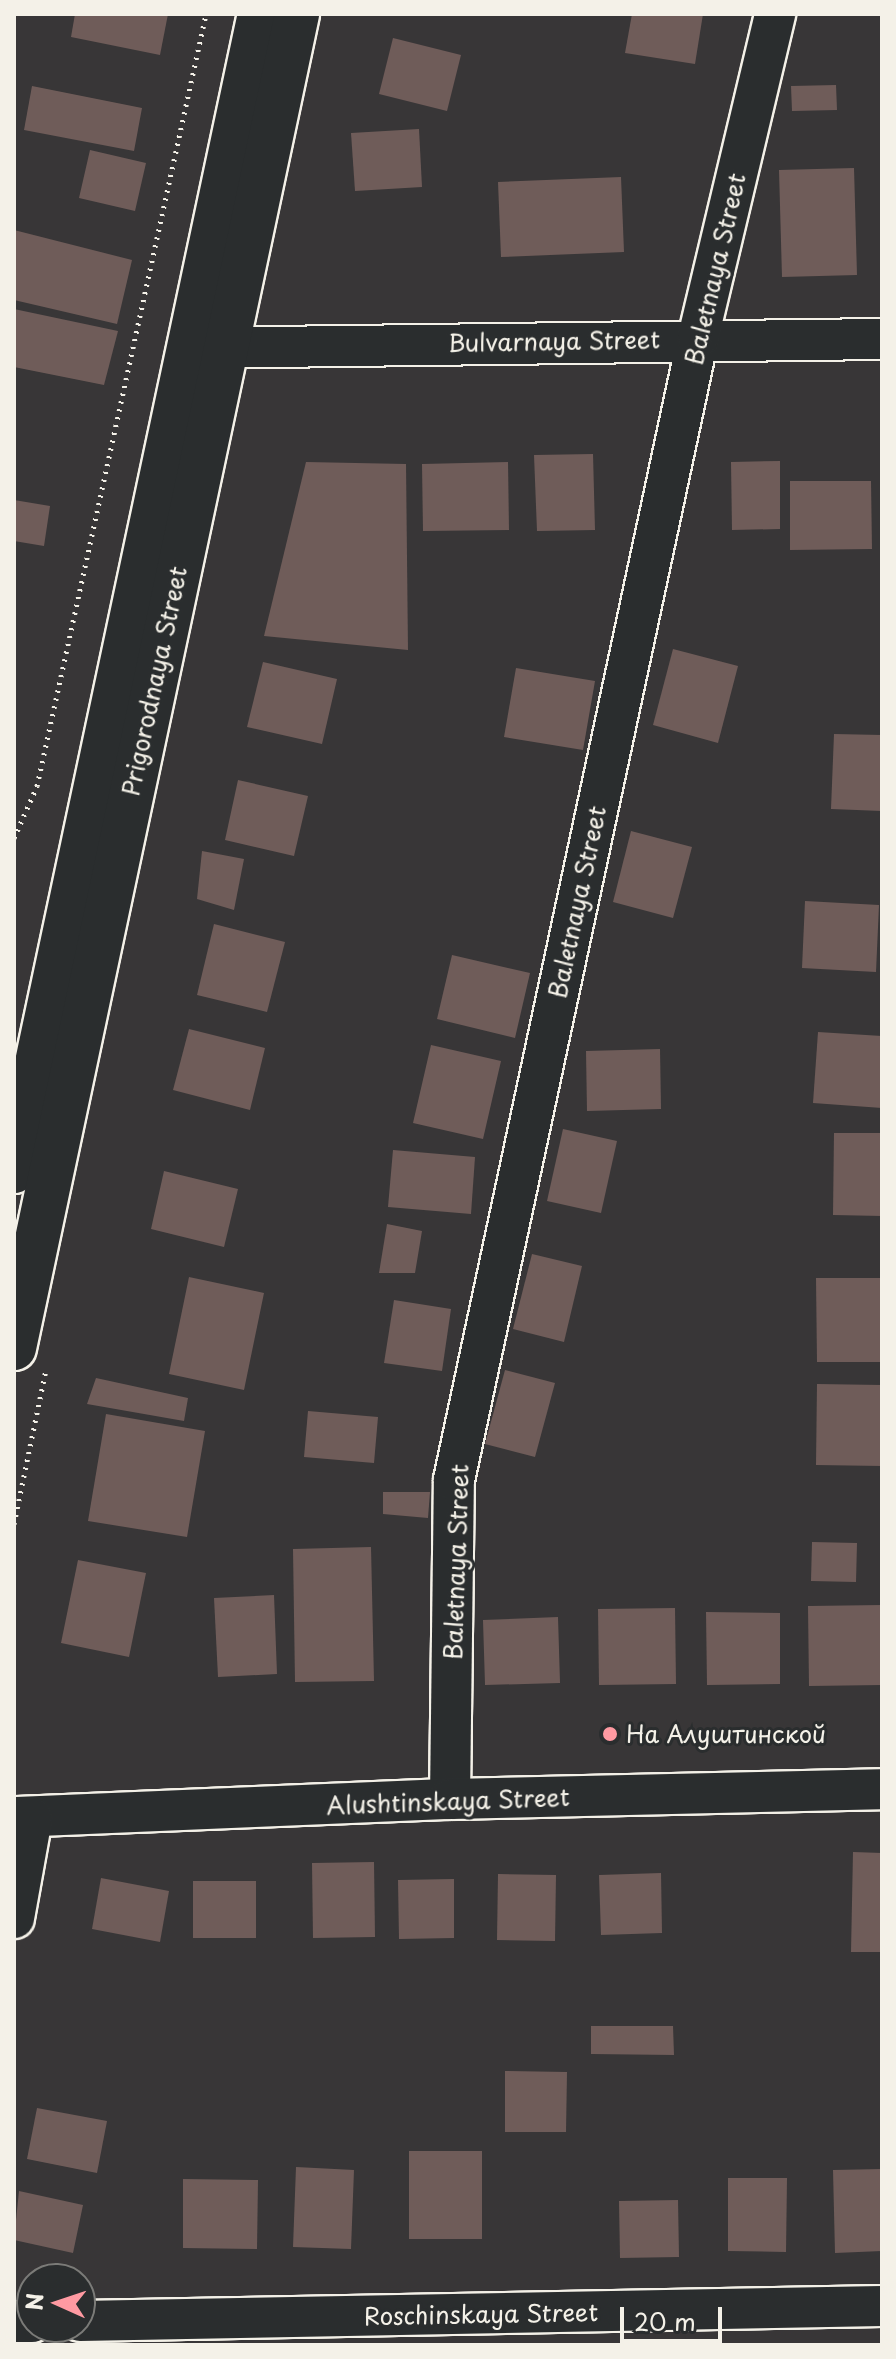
<!DOCTYPE html>
<html>
<head>
<meta charset="utf-8">
<style>
  body { margin:0 }
  #map { position:relative; width:896px; height:2359px; overflow:hidden; background:#383637; font-family:"Playpen Sans",sans-serif }
  div>[style] { position:absolute }
  [style*='--x'] { left:calc(var(--x)*1px); top:calc(var(--y)*1px); width:calc(var(--w)*1px); rotate:calc(var(--a)*1deg) }
  .building>* { inset:0; background:#6f5c59 }
  .path>* { height:5px; margin-top:-2.5px; transform-origin:0; background:repeating-linear-gradient(90deg,#f4f1e8 0 2px,transparent 0 8px) }
  .roads { filter:drop-shadow(2px 0 #f4f1e8) drop-shadow(-2px 0 #f4f1e8) drop-shadow(0 2px #f4f1e8) drop-shadow(0 -2px #f4f1e8) }
  .street>* { height:40px; margin:-20px; padding:0 20px; transform-origin:20px; border-radius:20px; background:#2a2d2e }
  .secondary>* { height:44px; margin:-22px; padding:0 22px; transform-origin:22px; border-radius:22px; background:#2a2d2e }
  .dots>* { width:22px; height:22px; translate:-50% -50%; box-sizing:border-box; border:4px solid #2a2d2e; border-radius:50% }
  span { translate:-50% -50%; white-space:nowrap; text-align:center; line-height:1.15; -webkit-text-stroke:6px #2a2d2e; paint-order:stroke }
  .street-label { font-size:24px; color:#f4f1e8 }
  .poi-label { font-size:24px; color:#f4f1e8 }
  .left { translate:0 -50%; text-align:left }
  .frame { position:absolute; inset:0; border:16px solid #f4f1e8; pointer-events:none }
  .north { position:absolute; left:16px; top:2263px; width:80px; height:80px; box-sizing:border-box; background:#2a2d2e; border:2px solid #7b7b78; border-radius:50%; rotate:273deg; font-size:22px; font-weight:700; line-height:32px; text-align:center; color:#f4f1e8 }
  .north::after { content:''; display:block; margin:auto; width:28px; height:36px; background:#ff9aa2; clip-path:polygon(50% 0,100% 100%,50% 72%,0 100%) }
  .scale { position:absolute; left:620px; top:2307px; width:102px; height:36px; box-sizing:border-box; border:4px solid #f4f1e8; border-top:0; padding-left:10px; font-size:24px; line-height:28px; white-space:nowrap; color:#f4f1e8; -webkit-text-stroke:6px #2a2d2e; paint-order:stroke }
</style>
</head>
<body>
<div id="map">
  <div class="building">
    <i style="clip-path:polygon(75px 14px,168px 14px,160px 55px,71px 37px)"></i>
    <i style="clip-path:polygon(632px 14px,703px 14px,695px 64px,625px 53px)"></i>
    <i style="clip-path:polygon(393px 38px,461px 55px,447px 111px,379px 94px)"></i>
    <i style="clip-path:polygon(836px 85px,837px 110px,792px 111px,791px 86px)"></i>
    <i style="clip-path:polygon(32px 86px,142px 108px,134px 151px,24px 130px)"></i>
    <i style="clip-path:polygon(419px 129px,422px 187px,355px 191px,351px 133px)"></i>
    <i style="clip-path:polygon(90px 150px,146px 163px,135px 211px,79px 198px)"></i>
    <i style="clip-path:polygon(854px 168px,857px 275px,782px 277px,779px 170px)"></i>
    <i style="clip-path:polygon(621px 177px,624px 252px,501px 257px,498px 182px)"></i>
    <i style="clip-path:polygon(14px 230px,132px 260px,117px 324px,14px 300px)"></i>
    <i style="clip-path:polygon(14px 309px,118px 331px,104px 385px,14px 367px)"></i>
    <i style="clip-path:polygon(593px 454px,595px 530px,537px 531px,534px 455px)"></i>
    <i style="clip-path:polygon(780px 461px,780px 529px,732px 530px,731px 462px)"></i>
    <i style="clip-path:polygon(306px 462px,406px 464px,408px 650px,264px 636px)"></i>
    <i style="clip-path:polygon(508px 462px,509px 530px,423px 531px,422px 464px)"></i>
    <i style="clip-path:polygon(790px 481px,871px 481px,872px 549px,790px 550px)"></i>
    <i style="clip-path:polygon(14px 500px,50px 506px,44px 546px,14px 541px)"></i>
    <i style="clip-path:polygon(673px 649px,738px 666px,718px 743px,653px 725px)"></i>
    <i style="clip-path:polygon(263px 662px,337px 679px,322px 744px,247px 727px)"></i>
    <i style="clip-path:polygon(516px 668px,595px 681px,583px 750px,504px 737px)"></i>
    <i style="clip-path:polygon(834px 734px,882px 735px,882px 811px,831px 809px)"></i>
    <i style="clip-path:polygon(238px 780px,308px 796px,294px 856px,225px 840px)"></i>
    <i style="clip-path:polygon(631px 831px,692px 847px,673px 918px,613px 902px)"></i>
    <i style="clip-path:polygon(202px 851px,244px 859px,234px 910px,197px 899px)"></i>
    <i style="clip-path:polygon(805px 901px,879px 905px,876px 972px,802px 968px)"></i>
    <i style="clip-path:polygon(214px 924px,285px 942px,267px 1012px,197px 995px)"></i>
    <i style="clip-path:polygon(452px 955px,530px 973px,515px 1038px,437px 1019px)"></i>
    <i style="clip-path:polygon(189px 1029px,265px 1048px,250px 1110px,173px 1090px)"></i>
    <i style="clip-path:polygon(818px 1032px,882px 1036px,882px 1108px,813px 1103px)"></i>
    <i style="clip-path:polygon(431px 1045px,501px 1061px,483px 1139px,413px 1123px)"></i>
    <i style="clip-path:polygon(660px 1049px,661px 1109px,587px 1111px,586px 1051px)"></i>
    <i style="clip-path:polygon(563px 1129px,617px 1141px,601px 1213px,547px 1201px)"></i>
    <i style="clip-path:polygon(834px 1133px,882px 1133px,882px 1216px,833px 1215px)"></i>
    <i style="clip-path:polygon(393px 1150px,475px 1157px,471px 1214px,388px 1207px)"></i>
    <i style="clip-path:polygon(164px 1171px,238px 1189px,224px 1247px,151px 1229px)"></i>
    <i style="clip-path:polygon(387px 1224px,422px 1231px,415px 1273px,379px 1273px)"></i>
    <i style="clip-path:polygon(532px 1254px,582px 1266px,564px 1342px,513px 1329px)"></i>
    <i style="clip-path:polygon(189px 1277px,264px 1293px,244px 1390px,169px 1374px)"></i>
    <i style="clip-path:polygon(816px 1278px,882px 1278px,882px 1362px,817px 1362px)"></i>
    <i style="clip-path:polygon(394px 1300px,451px 1309px,442px 1371px,384px 1363px)"></i>
    <i style="clip-path:polygon(505px 1370px,555px 1383px,535px 1457px,485px 1444px)"></i>
    <i style="clip-path:polygon(96px 1378px,188px 1398px,184px 1421px,87px 1404px)"></i>
    <i style="clip-path:polygon(817px 1384px,882px 1385px,882px 1466px,816px 1465px)"></i>
    <i style="clip-path:polygon(308px 1411px,378px 1417px,374px 1463px,304px 1457px)"></i>
    <i style="clip-path:polygon(106px 1414px,205px 1431px,187px 1537px,88px 1521px)"></i>
    <i style="clip-path:polygon(383px 1492px,430px 1492px,428px 1518px,383px 1514px)"></i>
    <i style="clip-path:polygon(812px 1542px,857px 1543px,856px 1582px,811px 1581px)"></i>
    <i style="clip-path:polygon(371px 1547px,374px 1681px,295px 1682px,293px 1549px)"></i>
    <i style="clip-path:polygon(78px 1560px,146px 1573px,129px 1657px,61px 1643px)"></i>
    <i style="clip-path:polygon(274px 1595px,277px 1674px,218px 1677px,214px 1598px)"></i>
    <i style="clip-path:polygon(882px 1605px,882px 1685px,809px 1686px,808px 1606px)"></i>
    <i style="clip-path:polygon(675px 1608px,676px 1684px,599px 1685px,598px 1609px)"></i>
    <i style="clip-path:polygon(706px 1612px,780px 1613px,780px 1684px,707px 1685px)"></i>
    <i style="clip-path:polygon(558px 1617px,560px 1683px,485px 1685px,483px 1620px)"></i>
    <i style="clip-path:polygon(853px 1852px,882px 1853px,882px 1952px,851px 1952px)"></i>
    <i style="clip-path:polygon(374px 1862px,375px 1937px,313px 1938px,312px 1863px)"></i>
    <i style="clip-path:polygon(661px 1873px,662px 1933px,601px 1935px,599px 1875px)"></i>
    <i style="clip-path:polygon(498px 1874px,556px 1875px,555px 1941px,497px 1940px)"></i>
    <i style="clip-path:polygon(101px 1878px,169px 1891px,160px 1942px,92px 1929px)"></i>
    <i style="clip-path:polygon(454px 1879px,454px 1938px,399px 1939px,398px 1880px)"></i>
    <i style="clip-path:polygon(193px 1881px,256px 1881px,256px 1938px,193px 1938px)"></i>
    <i style="clip-path:polygon(591px 2026px,673px 2026px,674px 2055px,591px 2054px)"></i>
    <i style="clip-path:polygon(505px 2071px,567px 2072px,566px 2132px,505px 2132px)"></i>
    <i style="clip-path:polygon(37px 2108px,107px 2121px,97px 2173px,27px 2159px)"></i>
    <i style="clip-path:polygon(409px 2151px,482px 2151px,482px 2239px,409px 2239px)"></i>
    <i style="clip-path:polygon(296px 2167px,354px 2170px,351px 2249px,293px 2247px)"></i>
    <i style="clip-path:polygon(882px 2169px,882px 2251px,835px 2253px,833px 2170px)"></i>
    <i style="clip-path:polygon(728px 2178px,787px 2178px,786px 2252px,728px 2251px)"></i>
    <i style="clip-path:polygon(183px 2179px,258px 2180px,257px 2249px,183px 2248px)"></i>
    <i style="clip-path:polygon(19px 2191px,83px 2205px,73px 2253px,14px 2240px)"></i>
    <i style="clip-path:polygon(678px 2200px,679px 2257px,620px 2258px,619px 2201px)"></i>
  </div>
  <div class="path">
    <i style="--x:14;--y:838;--w:57;--a:-66.1"></i>
    <i style="--x:37;--y:786;--w:790;--a:-77.65"></i>
    <i style="--x:14;--y:1524;--w:157;--a:-78.3"></i>
  </div>
  <div class="roads">
    <div class="street">
      <i style="--x:194;--y:348;--w:688;--a:-0.75"></i>
      <i style="--x:450;--y:1799;--w:319;--a:-89.3"></i>
      <i style="--x:454;--y:1480;--w:1168;--a:-77.94"></i>
      <i style="--x:698;--y:338;--w:333;--a:-76.6"></i>
      <i style="--x:14;--y:1817;--w:436;--a:-2.4"></i>
      <i style="--x:450;--y:1799;--w:432;--a:-1.3"></i>
      <i style="--x:14;--y:1918;--w:102;--a:-79.8"></i>
      <i style="--x:80;--y:2321;--w:802;--a:-1.07"></i>
      <i style="--x:14;--y:2322;--w:18;--a:0"></i>
    </div>
    <div class="secondary">
      <i style="--x:14;--y:1171;--w:1183;--a:-78"></i>
      <i style="--x:14;--y:1348;--w:1364;--a:-78.02"></i>
    </div>
  </div>
  <div class="dots">
    <i style="left:610px;top:1734px;background:#ff9aa2"></i>
  </div>
  <div class="street-label">
    <span style="left:715px;top:269px;rotate:-77deg">Baletnaya Street</span>
    <span style="left:554px;top:341px;rotate:-1deg">Bulvarnaya Street</span>
    <span style="left:154px;top:681px;rotate:-78deg">Prigorodnaya Street</span>
    <span style="left:577px;top:902px;rotate:-78deg">Baletnaya Street</span>
    <span style="left:456px;top:1562px;rotate:-88deg">Baletnaya Street</span>
    <span style="left:448px;top:1801px;rotate:-2deg">Alushtinskaya Street</span>
    <span style="left:481px;top:2314px;rotate:-1deg">Roschinskaya Street</span>
  </div>
  <div class="poi-label">
    <span class="left" style="left:626px;top:1734px">На Алуштинской</span>
  </div>
  <div class="frame"></div>
  <div class="north">N</div>
  <div class="scale">20 m</div>
</div>
</body>
</html>
